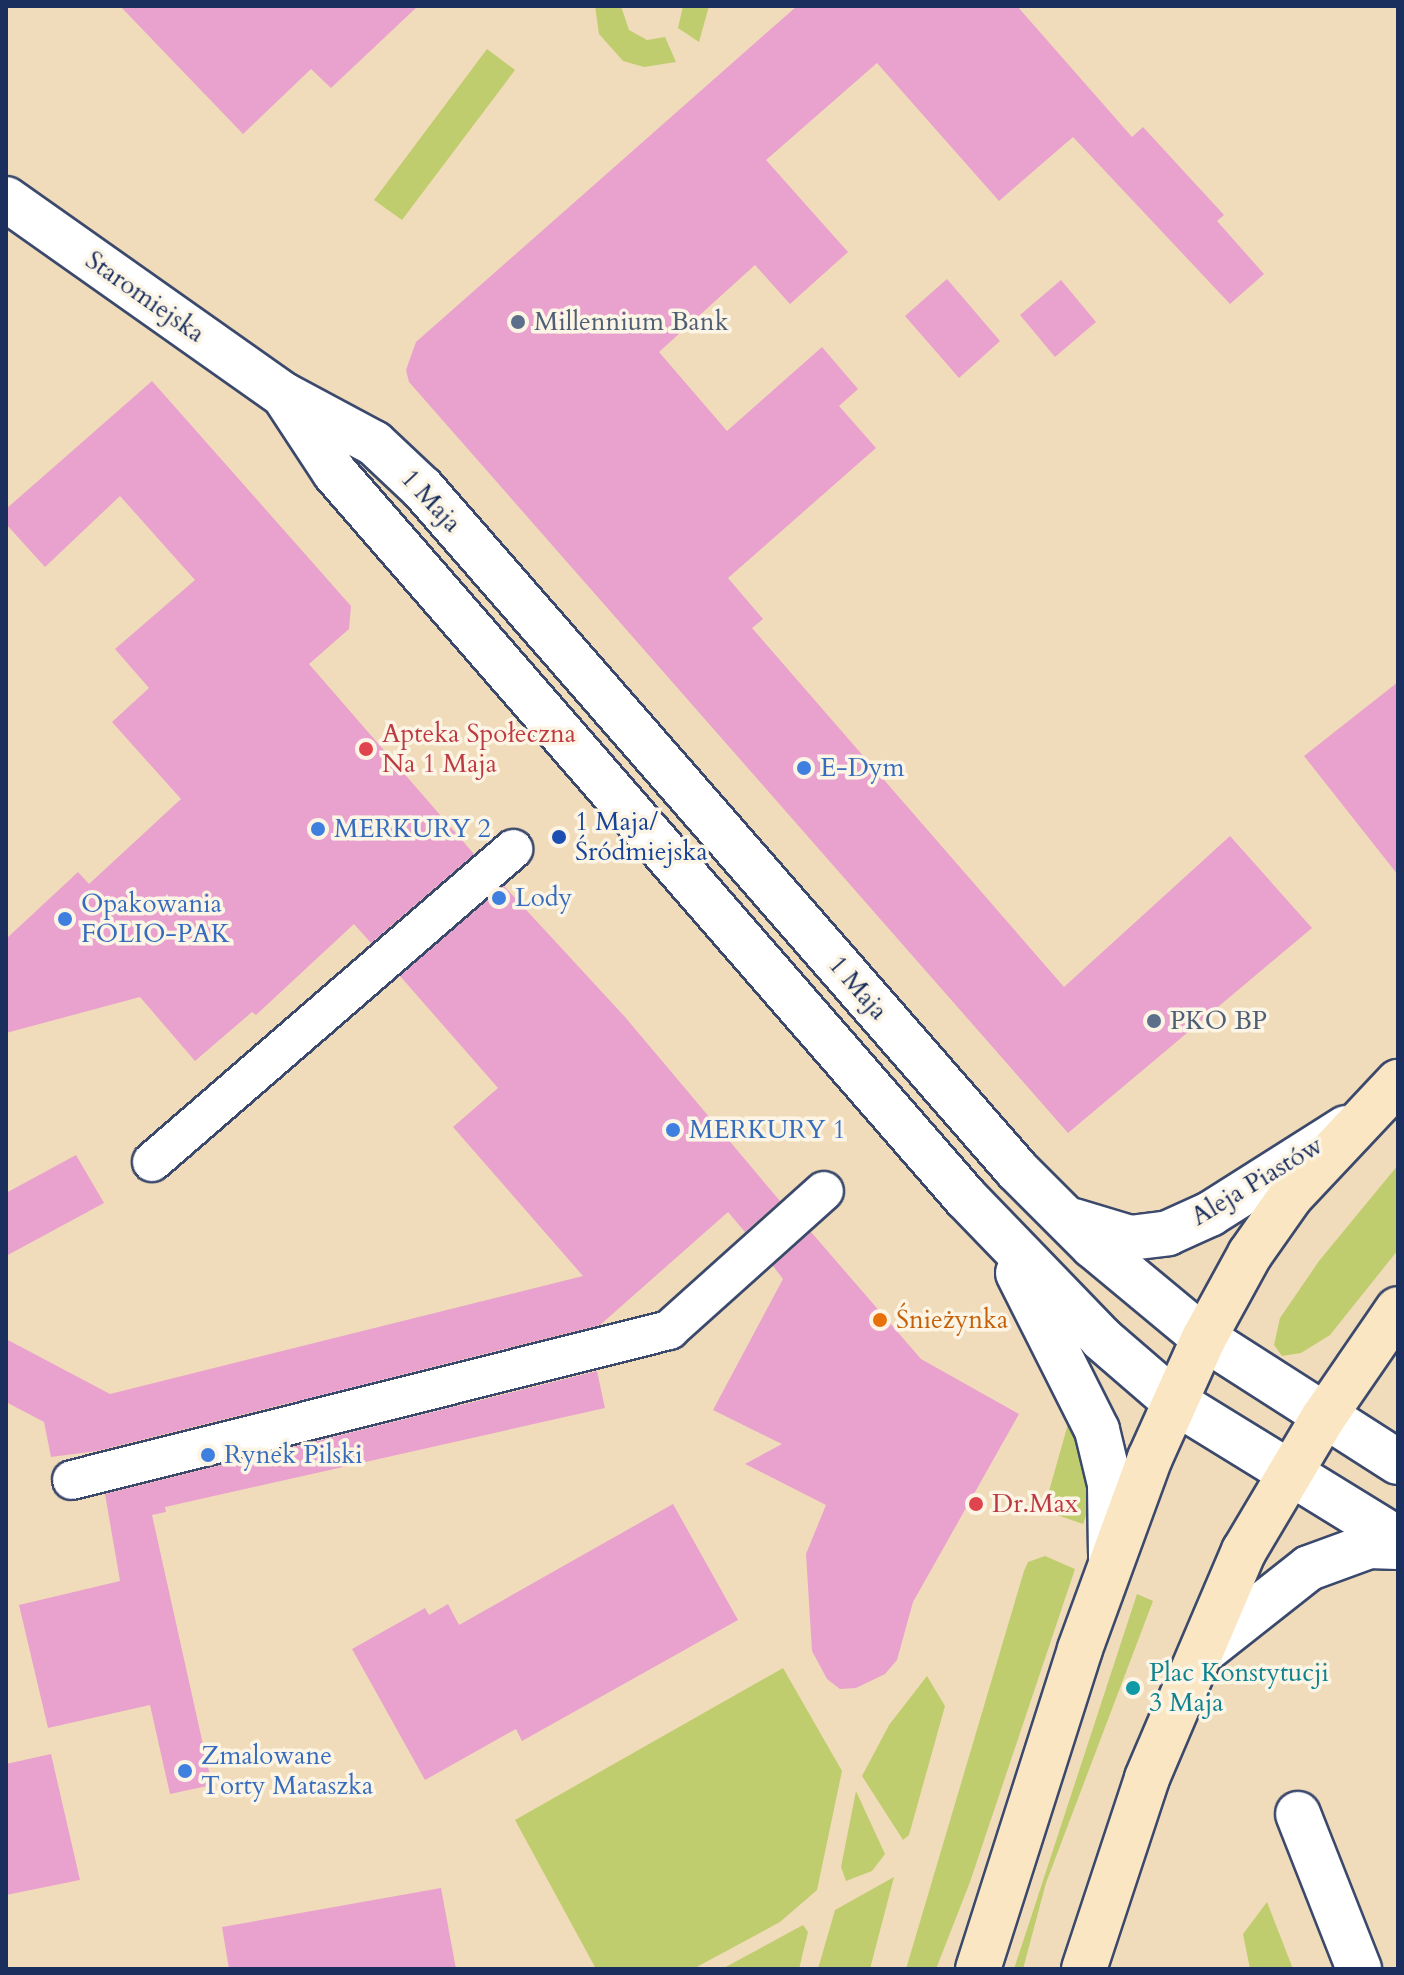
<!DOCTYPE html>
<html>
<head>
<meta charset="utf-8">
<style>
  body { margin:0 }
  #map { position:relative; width:1404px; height:1975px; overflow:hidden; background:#f0dcba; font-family:Cardo,serif }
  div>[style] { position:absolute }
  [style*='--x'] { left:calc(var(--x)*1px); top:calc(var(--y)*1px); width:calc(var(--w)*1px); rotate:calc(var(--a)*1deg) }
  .green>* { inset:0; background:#c0cd6e }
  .building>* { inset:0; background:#e9a2cd }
  .roads { filter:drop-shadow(2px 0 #3b496c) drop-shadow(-2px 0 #3b496c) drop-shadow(0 2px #3b496c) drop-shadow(0 -2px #3b496c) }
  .pedestrian>* { height:38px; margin:-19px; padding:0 19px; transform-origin:19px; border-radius:19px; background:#fff }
  .minor>* { height:44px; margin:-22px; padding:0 22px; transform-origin:22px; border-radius:22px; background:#fff }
  .tertiary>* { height:44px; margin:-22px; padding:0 22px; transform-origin:22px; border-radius:22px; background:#fff }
  .secondary>* { height:44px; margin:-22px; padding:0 22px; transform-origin:22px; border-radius:22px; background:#fbe6c3 }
  .dots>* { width:22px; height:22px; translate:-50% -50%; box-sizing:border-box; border:4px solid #fcf5e5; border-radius:50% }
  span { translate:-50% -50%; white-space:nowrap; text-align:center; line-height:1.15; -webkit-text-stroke:7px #fcf5e5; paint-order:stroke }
  .street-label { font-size:26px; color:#1b2f5e }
  .service-label { font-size:26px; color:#4e5e75 }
  .left { translate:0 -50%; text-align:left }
  .health-label { font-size:26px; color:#be3a42 }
  .shop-label { font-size:26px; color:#366cbe }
  .transit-label { font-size:26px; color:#164399 }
  .food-label { font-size:26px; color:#c56008 }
  .culture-label { font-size:26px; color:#0d838f }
  .frame { position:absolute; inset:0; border:8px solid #1b2f5e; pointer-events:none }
</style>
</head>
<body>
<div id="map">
  <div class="green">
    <i style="clip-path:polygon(595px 6px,621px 6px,629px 30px,647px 40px,665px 37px,676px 62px,644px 67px,623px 61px,599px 34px)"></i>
    <i style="clip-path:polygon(683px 6px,709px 6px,699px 42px,678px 28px)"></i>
    <i style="clip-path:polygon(487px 49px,515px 70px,402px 220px,374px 200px)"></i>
    <i style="clip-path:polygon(1398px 1165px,1398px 1250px,1330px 1335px,1301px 1353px,1282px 1356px,1274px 1345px,1280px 1318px,1319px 1261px)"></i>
    <i style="clip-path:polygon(1072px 1410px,1086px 1452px,1089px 1507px,1083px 1524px,1057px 1515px,1047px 1498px)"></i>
    <i style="clip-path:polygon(1045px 1556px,1075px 1569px,970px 1882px,936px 1969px,906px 1969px,1024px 1571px,1028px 1562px)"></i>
    <i style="clip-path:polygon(1137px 1594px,1153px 1601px,1046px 1883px,1023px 1969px,1014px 1969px)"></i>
    <i style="clip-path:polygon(783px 1668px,842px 1771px,817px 1890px,780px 1922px,693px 1969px,596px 1969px,515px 1820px)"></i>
    <i style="clip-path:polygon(927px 1676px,945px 1706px,909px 1835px,903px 1840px,862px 1776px,889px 1725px)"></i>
    <i style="clip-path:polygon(856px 1791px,885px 1854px,872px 1871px,846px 1881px,841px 1867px)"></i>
    <i style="clip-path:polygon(894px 1877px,870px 1969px,818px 1969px,835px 1910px)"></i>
    <i style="clip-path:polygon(1267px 1902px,1293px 1969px,1250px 1969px,1243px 1934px)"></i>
    <i style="clip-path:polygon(803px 1925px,808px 1932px,799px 1969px,722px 1969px)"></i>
  </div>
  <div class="building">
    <i style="clip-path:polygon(120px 6px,418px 6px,331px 88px,311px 69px,243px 134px)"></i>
    <i style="clip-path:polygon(797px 6px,1017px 6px,1132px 137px,1143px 127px,1224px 215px,1217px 221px,1264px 274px,1230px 304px,1073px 137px,999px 201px,877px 63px,766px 160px,848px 252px,790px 304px,755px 265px,659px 352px,727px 431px,822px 347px,858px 389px,839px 406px,876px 448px,728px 578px,763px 619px,752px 628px,1064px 987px,1230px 836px,1312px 928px,1068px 1133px,409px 382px,406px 370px,416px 342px)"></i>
    <i style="clip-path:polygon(947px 279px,1000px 341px,959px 378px,905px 316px)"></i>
    <i style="clip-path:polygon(1061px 280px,1096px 322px,1055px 357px,1020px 315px)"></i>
    <i style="clip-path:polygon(152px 381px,351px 606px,349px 629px,309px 664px,474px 854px,371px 943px,354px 924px,256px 1015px,252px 1012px,195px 1061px,140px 997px,6px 1033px,6px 939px,78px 872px,89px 884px,181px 799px,112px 722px,149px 688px,115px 649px,195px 580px,120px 496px,45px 567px,6px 524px,6px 509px)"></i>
    <i style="clip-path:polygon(1398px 682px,1398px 875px,1304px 756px)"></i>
    <i style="clip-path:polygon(504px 886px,625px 1017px,780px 1201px,745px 1232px,728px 1212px,600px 1325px,97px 1451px,51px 1457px,44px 1422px,6px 1402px,6px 1339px,110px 1394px,583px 1276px,453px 1127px,498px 1088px,400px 976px)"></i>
    <i style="clip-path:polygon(76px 1155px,104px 1203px,6px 1256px,6px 1193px)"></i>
    <i style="clip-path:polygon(811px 1232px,921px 1359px,1019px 1414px,913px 1602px,897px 1660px,885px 1674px,856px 1688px,840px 1689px,827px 1679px,812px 1651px,806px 1554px,826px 1505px,745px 1464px,782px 1444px,713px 1410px,783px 1279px,773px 1266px)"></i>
    <i style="clip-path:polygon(597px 1371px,605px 1408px,165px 1507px,166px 1512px,152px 1515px,212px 1785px,170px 1794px,150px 1705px,48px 1728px,19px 1605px,120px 1581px,105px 1494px)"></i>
    <i style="clip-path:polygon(673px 1504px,738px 1620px,522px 1741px,516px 1729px,425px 1780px,352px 1649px,425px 1608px,429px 1615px,448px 1604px,459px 1625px)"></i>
    <i style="clip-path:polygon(51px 1754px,80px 1880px,6px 1895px,6px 1764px)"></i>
    <i style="clip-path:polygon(441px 1888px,456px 1969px,229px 1969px,222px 1927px)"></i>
  </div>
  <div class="roads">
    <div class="pedestrian">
      <i style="--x:152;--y:1162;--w:478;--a:-40.9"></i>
      <i style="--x:72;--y:1480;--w:616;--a:-14.1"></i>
      <i style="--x:669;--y:1330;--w:208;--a:-41.9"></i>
    </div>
    <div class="minor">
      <i style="--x:6;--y:199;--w:340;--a:35.2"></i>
      <i style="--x:284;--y:395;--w:102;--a:28.1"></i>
      <i style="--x:374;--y:443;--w:66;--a:43.2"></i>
      <i style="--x:422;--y:488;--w:905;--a:48.9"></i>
      <i style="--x:1017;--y:1170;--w:107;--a:45"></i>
      <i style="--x:1093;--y:1246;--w:144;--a:39.7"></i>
      <i style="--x:287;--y:400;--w:87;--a:56.7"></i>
      <i style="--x:335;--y:473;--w:961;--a:48.97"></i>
      <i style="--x:966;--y:1198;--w:196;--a:46"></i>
      <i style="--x:1102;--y:1339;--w:96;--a:40.8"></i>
      <i style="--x:1074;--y:1221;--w:59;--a:16.9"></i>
      <i style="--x:1130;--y:1238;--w:38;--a:-7"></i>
      <i style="--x:1168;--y:1233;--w:46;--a:-24.3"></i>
      <i style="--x:1210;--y:1214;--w:161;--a:-32.3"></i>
      <i style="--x:1018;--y:1273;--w:176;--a:63.3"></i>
      <i style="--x:1097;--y:1430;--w:56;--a:76.5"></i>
      <i style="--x:1110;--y:1484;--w:76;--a:89.2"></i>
      <i style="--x:1298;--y:1814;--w:167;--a:68.5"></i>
    </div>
    <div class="tertiary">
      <i style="--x:1204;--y:1338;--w:230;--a:32.6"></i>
      <i style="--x:1175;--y:1402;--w:262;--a:31.6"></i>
      <i style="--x:1205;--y:1650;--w:132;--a:-38.3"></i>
      <i style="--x:1309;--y:1568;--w:64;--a:-20.1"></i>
      <i style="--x:1369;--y:1546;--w:29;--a:2"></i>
    </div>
    <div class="secondary">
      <i style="--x:978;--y:1969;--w:336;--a:-72.3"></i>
      <i style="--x:1080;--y:1649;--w:203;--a:-69.9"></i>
      <i style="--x:1150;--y:1458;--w:132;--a:-65.8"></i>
      <i style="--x:1204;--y:1338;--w:96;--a:-61.3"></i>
      <i style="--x:1250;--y:1254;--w:70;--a:-54.9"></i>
      <i style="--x:1290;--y:1197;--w:158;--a:-46.8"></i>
      <i style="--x:1084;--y:1969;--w:201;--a:-71.7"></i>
      <i style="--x:1147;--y:1778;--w:247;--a:-66.9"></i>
      <i style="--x:1244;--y:1551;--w:155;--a:-59.3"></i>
      <i style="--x:1323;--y:1418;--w:132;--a:-55.5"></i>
    </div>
  </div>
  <div class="dots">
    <i style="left:518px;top:322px;background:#5c6f8a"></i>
    <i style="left:366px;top:749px;background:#e0444e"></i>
    <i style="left:804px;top:768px;background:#3f7fe0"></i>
    <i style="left:318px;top:829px;background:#3f7fe0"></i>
    <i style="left:559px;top:837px;background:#1a4fb4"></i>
    <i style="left:499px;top:898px;background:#3f7fe0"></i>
    <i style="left:65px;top:919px;background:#3f7fe0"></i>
    <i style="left:1154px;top:1021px;background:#5c6f8a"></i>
    <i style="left:673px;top:1130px;background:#3f7fe0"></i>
    <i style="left:880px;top:1320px;background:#e8710a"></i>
    <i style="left:208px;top:1455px;background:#3f7fe0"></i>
    <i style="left:976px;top:1504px;background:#e0444e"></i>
    <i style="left:1133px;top:1688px;background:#0f9aa8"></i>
    <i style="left:185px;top:1771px;background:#3f7fe0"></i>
  </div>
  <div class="street-label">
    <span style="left:145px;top:297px;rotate:35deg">Staromiejska</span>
    <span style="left:431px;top:501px;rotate:47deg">1 Maja</span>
    <span style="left:858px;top:988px;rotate:49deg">1 Maja</span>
    <span style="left:1257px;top:1181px;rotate:-31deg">Aleja Piastów</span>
  </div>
  <div class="service-label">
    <span class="left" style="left:534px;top:322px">Millennium Bank</span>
    <span class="left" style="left:1170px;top:1021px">PKO BP</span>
  </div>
  <div class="health-label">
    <span class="left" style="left:382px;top:749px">Apteka Społeczna<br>Na 1 Maja</span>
    <span class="left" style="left:992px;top:1504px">Dr.Max</span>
  </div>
  <div class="shop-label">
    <span class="left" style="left:820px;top:768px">E-Dym</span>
    <span class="left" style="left:334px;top:829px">MERKURY 2</span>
    <span class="left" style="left:515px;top:898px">Lody</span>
    <span class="left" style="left:81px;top:919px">Opakowania<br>FOLIO-PAK</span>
    <span class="left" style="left:689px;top:1130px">MERKURY 1</span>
    <span class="left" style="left:224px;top:1455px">Rynek Pilski</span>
    <span class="left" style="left:201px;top:1771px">Zmalowane<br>Torty Mataszka</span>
  </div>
  <div class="transit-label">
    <span class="left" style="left:575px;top:837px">1 Maja/<br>Śródmiejska</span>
  </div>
  <div class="food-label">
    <span class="left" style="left:896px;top:1320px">Śnieżynka</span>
  </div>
  <div class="culture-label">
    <span class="left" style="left:1149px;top:1688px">Plac Konstytucji<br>3 Maja</span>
  </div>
  <div class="frame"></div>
</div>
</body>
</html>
